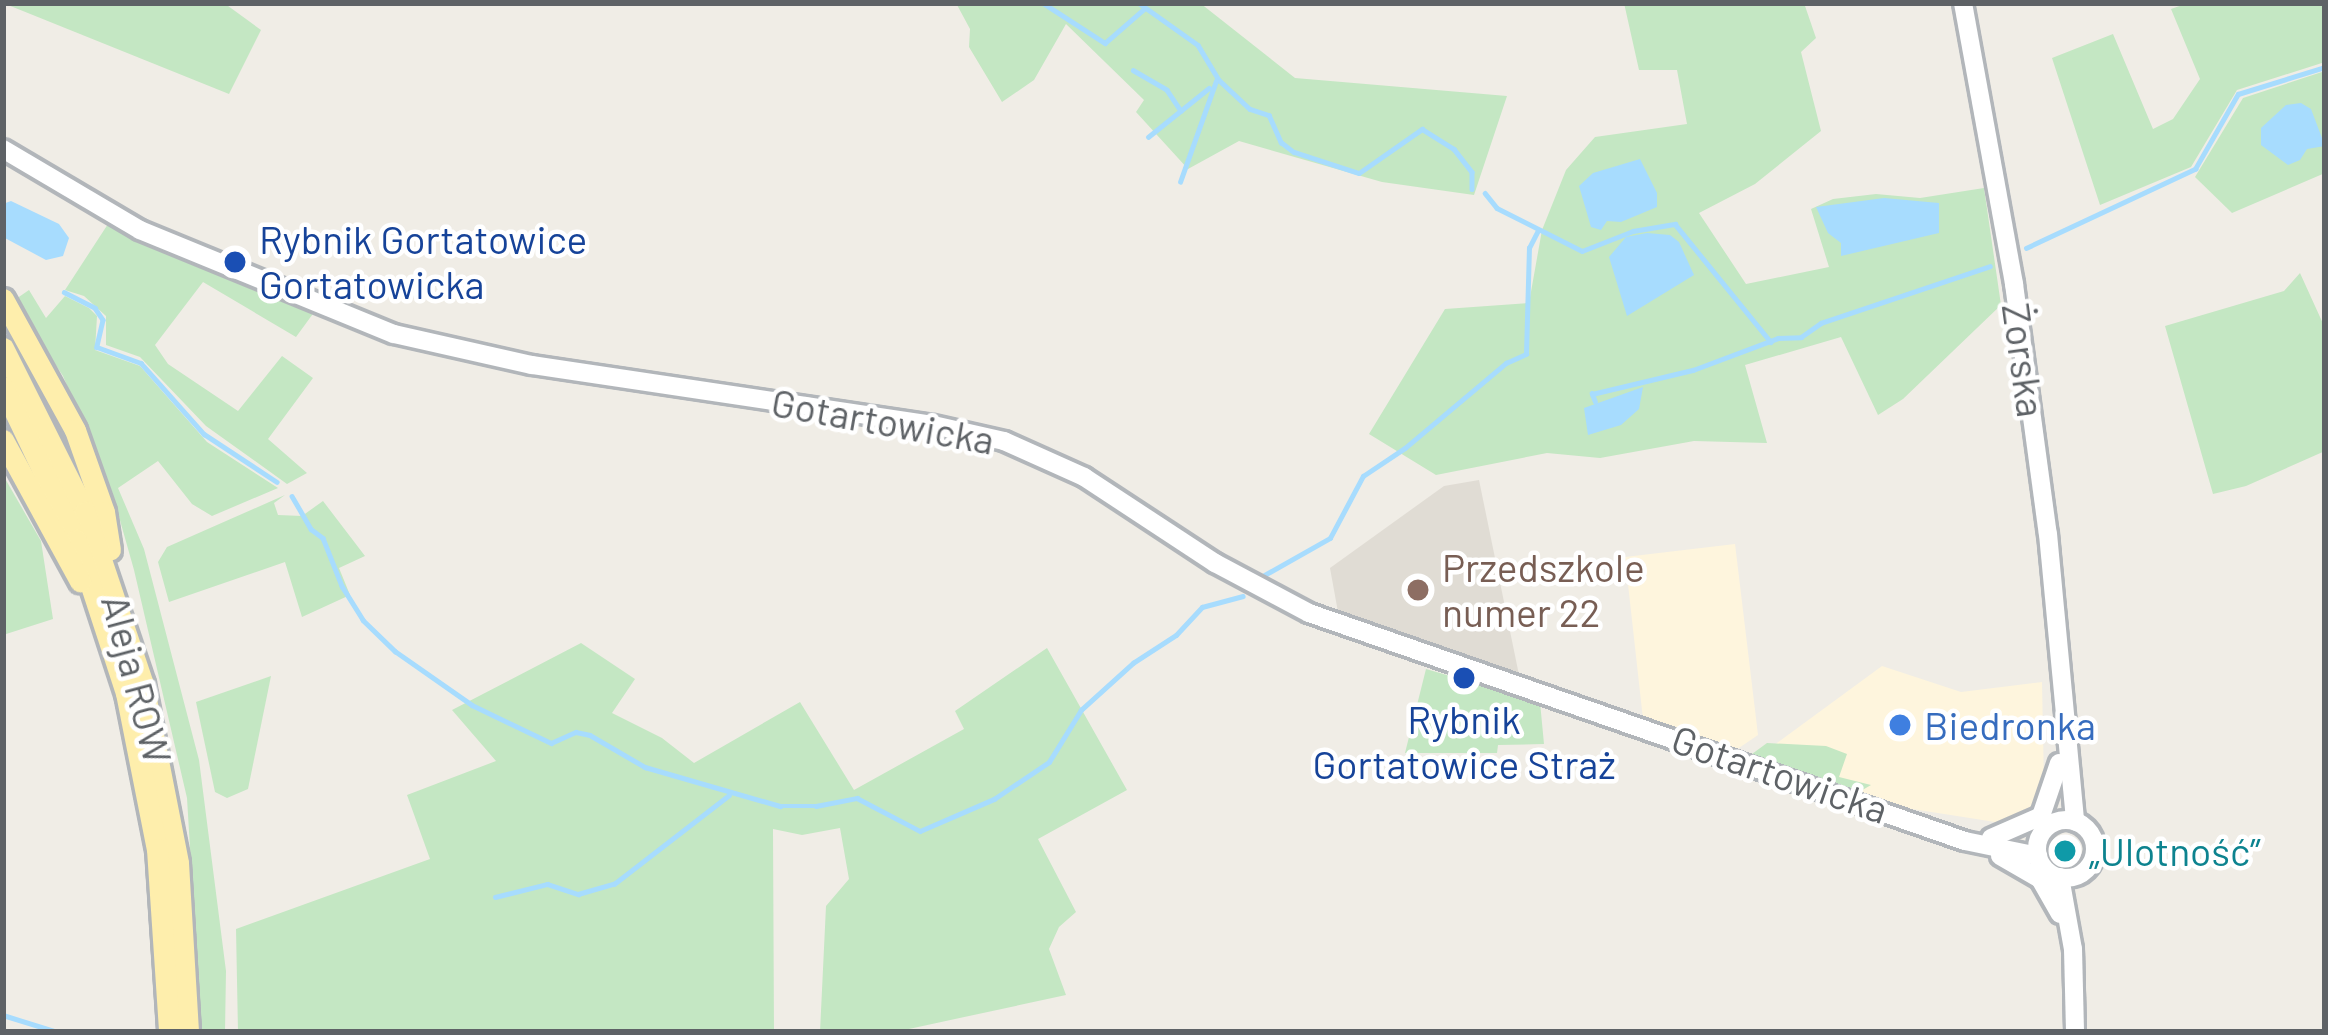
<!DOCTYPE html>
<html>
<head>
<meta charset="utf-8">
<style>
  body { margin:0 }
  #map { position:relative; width:2328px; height:1035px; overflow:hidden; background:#f0ede6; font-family:Barlow,sans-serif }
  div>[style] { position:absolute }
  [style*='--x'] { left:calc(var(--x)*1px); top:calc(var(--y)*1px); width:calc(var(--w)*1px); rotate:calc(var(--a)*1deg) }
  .commercial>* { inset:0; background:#fef5dd }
  .education>* { inset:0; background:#e0dcd4 }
  .green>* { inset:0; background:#c4e7c3 }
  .water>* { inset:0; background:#a7dcfe }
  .stream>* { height:4.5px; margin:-2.25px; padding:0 2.25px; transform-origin:2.25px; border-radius:2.25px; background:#a7dcfe }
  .roads { filter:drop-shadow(3px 0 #b2b6ba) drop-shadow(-3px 0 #b2b6ba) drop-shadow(0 3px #b2b6ba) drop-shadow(0 -3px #b2b6ba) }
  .secondary>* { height:18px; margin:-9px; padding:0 9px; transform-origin:9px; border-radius:9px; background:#fff }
  .secondary>.ring { margin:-9px; padding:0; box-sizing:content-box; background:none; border:18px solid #fff; border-radius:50% }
  .primary>* { height:21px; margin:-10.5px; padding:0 10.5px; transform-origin:10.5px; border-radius:10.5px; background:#feeeac }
  .dots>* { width:33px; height:33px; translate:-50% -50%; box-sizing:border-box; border:6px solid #fff; border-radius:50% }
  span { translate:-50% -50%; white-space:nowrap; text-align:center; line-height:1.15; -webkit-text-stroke:9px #fff; paint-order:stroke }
  .transit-label { font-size:39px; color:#164399 }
  .left { translate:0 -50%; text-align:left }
  .street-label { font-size:39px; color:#5e6266 }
  .education-label { font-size:39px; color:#785e54 }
  .shop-label { font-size:39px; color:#366cbe }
  .culture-label { font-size:39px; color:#0d838f }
  .frame { position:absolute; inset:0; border:6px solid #5e6266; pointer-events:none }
</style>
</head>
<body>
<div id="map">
  <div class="commercial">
    <i style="clip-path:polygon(1735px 544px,1758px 735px,1736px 750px,1643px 719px,1625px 557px)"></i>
    <i style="clip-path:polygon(1882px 666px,1961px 692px,2042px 682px,2044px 784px,2026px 817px,1995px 822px,1906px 808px,1755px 759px)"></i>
  </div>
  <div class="education">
    <i style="clip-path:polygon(1479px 480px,1519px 675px,1338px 612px,1330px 568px,1444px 486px)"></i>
  </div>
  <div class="green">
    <i style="clip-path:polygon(3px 3px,224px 3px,261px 30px,229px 94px)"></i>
    <i style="clip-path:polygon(956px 3px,1200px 3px,1295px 78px,1507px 96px,1474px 195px,1382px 182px,1239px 141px,1188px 169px,1136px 112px,1144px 100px,1066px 24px,1034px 80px,1002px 102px,969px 47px,970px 29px)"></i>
    <i style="clip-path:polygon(1624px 3px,1804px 3px,1816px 38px,1801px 52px,1821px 131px,1755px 184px,1699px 213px,1746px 284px,1829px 267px,1811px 209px,1833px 199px,1876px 194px,1920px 198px,1984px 188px,2001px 305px,1903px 399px,1878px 415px,1841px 337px,1745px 365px,1767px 443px,1694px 441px,1600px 458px,1547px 453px,1436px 475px,1369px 434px,1445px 309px,1529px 303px,1542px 230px,1566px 170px,1595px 137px,1687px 124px,1677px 70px,1639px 70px)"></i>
    <i style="clip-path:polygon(2188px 3px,2325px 3px,2325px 62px,2237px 90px,2191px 167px,2100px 205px,2052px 58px,2113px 34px,2153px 129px,2173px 119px,2200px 79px,2171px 9px)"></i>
    <i style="clip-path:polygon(2325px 71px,2325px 173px,2232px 213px,2195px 177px,2243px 98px)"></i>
    <i style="clip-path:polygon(108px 224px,315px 311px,296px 337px,203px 282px,155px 345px,168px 364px,238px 411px,282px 356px,313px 378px,268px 439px,307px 473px,287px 484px,206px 426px,140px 357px,106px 345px,106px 316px,84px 296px,65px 290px)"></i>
    <i style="clip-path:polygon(2300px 273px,2325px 328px,2325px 451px,2246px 486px,2213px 494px,2165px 326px,2284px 291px)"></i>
    <i style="clip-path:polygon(29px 290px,46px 318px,65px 296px,89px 308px,97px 316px,95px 350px,140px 366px,207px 442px,278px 488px,212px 516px,192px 504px,158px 461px,118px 488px,144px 549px,199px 760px,226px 971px,225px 1032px,201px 1032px,187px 798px,134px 570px,112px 492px,63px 376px,13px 301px)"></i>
    <i style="clip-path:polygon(3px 475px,41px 541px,53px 619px,3px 635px)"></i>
    <i style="clip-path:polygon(285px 495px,274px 503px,278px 515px,302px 516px,323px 501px,365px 556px,339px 568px,350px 595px,302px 617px,285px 562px,169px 602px,158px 562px,167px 547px)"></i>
    <i style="clip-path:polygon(581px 643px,635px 679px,612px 713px,662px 738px,694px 763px,800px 702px,854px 790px,964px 729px,955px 711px,1047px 648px,1127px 790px,1038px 839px,1076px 912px,1059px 927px,1049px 949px,1066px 995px,895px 1032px,820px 1032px,826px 906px,849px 879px,840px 828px,802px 835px,773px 829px,774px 1032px,238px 1032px,236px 929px,430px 859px,407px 795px,496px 761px,452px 710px)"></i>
    <i style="clip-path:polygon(1426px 669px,1540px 702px,1544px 744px,1498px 745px,1497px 753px,1405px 753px)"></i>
    <i style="clip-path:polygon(271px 676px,248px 789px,227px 798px,215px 792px,196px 702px)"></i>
    <i style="clip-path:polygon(1767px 743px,1826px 746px,1847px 754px,1839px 777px,1871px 785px,1859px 792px,1828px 787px,1755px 759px,1752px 754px)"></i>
  </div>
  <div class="water">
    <i style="clip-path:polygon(2301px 103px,2311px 109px,2325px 146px,2307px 149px,2300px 160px,2288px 165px,2261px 145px,2261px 128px,2286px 105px)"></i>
    <i style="clip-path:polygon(1640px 159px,1657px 193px,1657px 207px,1621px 222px,1607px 221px,1601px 230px,1591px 227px,1579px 186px,1593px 173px)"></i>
    <i style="clip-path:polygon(1884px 198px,1939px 203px,1939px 233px,1841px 256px,1841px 243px,1828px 233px,1816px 207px)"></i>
    <i style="clip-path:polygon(11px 201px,59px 224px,69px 238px,63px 256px,46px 260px,3px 237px,3px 204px)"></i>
    <i style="clip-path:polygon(1647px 233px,1670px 235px,1679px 242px,1694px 275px,1627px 316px,1609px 257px,1626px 237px)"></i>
    <i style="clip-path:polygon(1643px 387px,1639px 409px,1621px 425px,1588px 435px,1584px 408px)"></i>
  </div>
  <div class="stream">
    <i style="--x:1043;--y:3;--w:74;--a:32.8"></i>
    <i style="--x:1105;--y:43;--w:52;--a:-41.1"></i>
    <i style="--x:1139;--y:3;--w:72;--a:35.4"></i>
    <i style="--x:1198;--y:45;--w:41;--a:59"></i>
    <i style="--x:1219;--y:80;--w:42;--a:43.1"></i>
    <i style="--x:1250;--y:109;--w:20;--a:18"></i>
    <i style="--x:1269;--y:115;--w:30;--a:66"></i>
    <i style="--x:1281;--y:142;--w:16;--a:38"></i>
    <i style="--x:1294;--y:152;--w:68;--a:17.9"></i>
    <i style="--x:1359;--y:173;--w:77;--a:-34.9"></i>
    <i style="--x:1422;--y:129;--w:38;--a:32"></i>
    <i style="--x:1454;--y:149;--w:29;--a:52"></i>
    <i style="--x:1472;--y:172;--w:17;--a:90"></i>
    <i style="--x:1133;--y:70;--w:39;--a:30"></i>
    <i style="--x:1167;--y:90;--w:25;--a:56"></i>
    <i style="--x:1148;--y:137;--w:78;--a:-38.8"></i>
    <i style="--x:1180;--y:182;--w:107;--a:-70.4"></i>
    <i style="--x:1485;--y:193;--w:19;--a:51"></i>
    <i style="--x:1497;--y:208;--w:95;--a:26.8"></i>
    <i style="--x:1582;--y:251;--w:55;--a:-21.4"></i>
    <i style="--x:1633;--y:231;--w:43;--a:-9.5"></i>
    <i style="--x:1675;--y:224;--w:152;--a:50.9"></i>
    <i style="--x:2026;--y:248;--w:187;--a:-25.1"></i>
    <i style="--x:2195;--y:169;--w:86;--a:-60.2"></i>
    <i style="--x:2238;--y:94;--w:91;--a:-17.2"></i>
    <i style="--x:64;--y:292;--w:35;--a:27"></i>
    <i style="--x:95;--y:308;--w:14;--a:56"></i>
    <i style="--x:103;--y:320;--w:28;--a:103"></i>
    <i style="--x:97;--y:347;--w:47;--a:20"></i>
    <i style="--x:141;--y:363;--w:95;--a:48.4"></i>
    <i style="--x:204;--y:434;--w:87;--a:33.3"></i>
    <i style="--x:1595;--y:402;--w:9;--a:-111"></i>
    <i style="--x:1592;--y:394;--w:104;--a:-13.4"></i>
    <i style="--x:1693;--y:370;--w:91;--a:-20.6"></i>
    <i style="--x:1778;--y:338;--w:23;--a:-2"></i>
    <i style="--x:1801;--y:337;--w:24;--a:-35"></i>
    <i style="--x:1821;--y:323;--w:178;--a:-18.6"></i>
    <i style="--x:292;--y:496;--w:38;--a:60"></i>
    <i style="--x:311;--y:529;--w:15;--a:37"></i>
    <i style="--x:323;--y:538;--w:52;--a:68.4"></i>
    <i style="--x:342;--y:586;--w:40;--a:58"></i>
    <i style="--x:363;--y:620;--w:45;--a:44.1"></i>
    <i style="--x:395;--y:651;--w:94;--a:35"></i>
    <i style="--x:472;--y:705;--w:88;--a:25.7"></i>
    <i style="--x:551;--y:743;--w:27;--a:-24"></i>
    <i style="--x:576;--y:732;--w:14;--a:12"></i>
    <i style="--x:590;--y:735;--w:64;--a:30.2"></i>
    <i style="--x:645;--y:767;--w:141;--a:16.1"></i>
    <i style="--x:780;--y:806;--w:36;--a:0"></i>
    <i style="--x:816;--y:806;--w:42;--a:-11"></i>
    <i style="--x:857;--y:798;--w:71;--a:27.6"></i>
    <i style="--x:920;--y:831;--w:81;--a:-23.4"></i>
    <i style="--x:994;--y:799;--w:66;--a:-33.9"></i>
    <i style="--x:1049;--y:762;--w:61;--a:-58.4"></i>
    <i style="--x:1081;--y:710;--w:70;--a:-42.1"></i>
    <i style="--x:1133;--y:663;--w:51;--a:-33.1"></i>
    <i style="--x:1176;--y:635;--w:38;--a:-47"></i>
    <i style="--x:1202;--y:607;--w:42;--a:-15"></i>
    <i style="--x:1261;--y:577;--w:79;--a:-29.5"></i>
    <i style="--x:1330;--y:538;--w:70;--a:-62"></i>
    <i style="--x:1363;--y:476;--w:50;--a:-33.7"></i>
    <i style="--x:1405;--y:448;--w:132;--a:-40.1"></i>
    <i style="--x:1506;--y:363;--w:22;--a:-24"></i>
    <i style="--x:1526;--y:354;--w:106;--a:-88.4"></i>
    <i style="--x:1529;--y:248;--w:20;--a:-63"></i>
    <i style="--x:495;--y:897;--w:54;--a:-14"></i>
    <i style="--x:547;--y:884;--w:33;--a:18"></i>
    <i style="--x:578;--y:894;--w:37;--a:-16"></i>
    <i style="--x:614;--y:884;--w:145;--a:-37.7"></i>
    <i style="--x:3;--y:1015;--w:58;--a:17.2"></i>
  </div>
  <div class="roads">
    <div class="secondary">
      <i style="--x:1963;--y:3;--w:286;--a:79.7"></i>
      <i style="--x:2014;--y:284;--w:252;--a:82.3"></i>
      <i style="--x:2048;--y:534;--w:289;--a:84.6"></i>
      <i style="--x:3;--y:149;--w:159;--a:30.6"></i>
      <i style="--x:140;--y:230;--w:274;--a:22.3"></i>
      <i style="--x:394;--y:334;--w:141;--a:12.7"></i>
      <i style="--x:532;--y:365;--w:401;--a:8.5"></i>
      <i style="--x:929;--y:424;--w:77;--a:12.8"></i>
      <i style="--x:1004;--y:441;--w:88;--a:24.2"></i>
      <i style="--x:1084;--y:477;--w:157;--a:33.3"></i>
      <i style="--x:1215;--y:563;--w:106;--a:28"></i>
      <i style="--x:1309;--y:613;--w:694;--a:19.17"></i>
      <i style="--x:1965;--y:841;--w:75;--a:11.6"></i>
      <i class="ring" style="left:2037px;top:820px;width:40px;height:40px"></i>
      <i style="--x:1991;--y:838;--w:55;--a:-23.7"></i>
      <i style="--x:2041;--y:816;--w:56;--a:-71.2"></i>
      <i style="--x:2000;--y:856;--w:46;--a:29.9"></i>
      <i style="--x:2040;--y:879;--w:40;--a:60.3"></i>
      <i style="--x:2060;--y:877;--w:73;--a:79.8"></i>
      <i style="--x:2073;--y:949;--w:83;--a:88.6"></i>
    </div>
    <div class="primary">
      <i style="--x:3;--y:299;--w:149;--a:61.2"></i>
      <i style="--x:75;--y:430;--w:87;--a:70.5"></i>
      <i style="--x:104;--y:512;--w:38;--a:81"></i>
      <i style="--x:3;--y:348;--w:183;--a:63.4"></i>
      <i style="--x:85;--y:512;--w:182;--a:71.4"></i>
      <i style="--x:143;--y:684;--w:182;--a:78.9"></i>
      <i style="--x:178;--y:863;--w:169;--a:86.6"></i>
      <i style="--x:3;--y:387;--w:170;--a:64.5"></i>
      <i style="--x:76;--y:540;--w:161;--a:71.9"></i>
      <i style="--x:126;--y:693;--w:159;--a:78.8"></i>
      <i style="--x:157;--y:849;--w:183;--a:86.2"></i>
      <i style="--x:3;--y:440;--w:161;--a:61.4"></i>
    </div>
  </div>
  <div class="dots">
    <i style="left:235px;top:262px;background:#1a4fb4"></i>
    <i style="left:1418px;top:590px;background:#8d6e63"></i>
    <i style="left:1464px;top:678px;background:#1a4fb4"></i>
    <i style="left:1900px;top:725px;background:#3f7fe0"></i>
    <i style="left:2065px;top:851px;background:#0f9aa8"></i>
  </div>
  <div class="transit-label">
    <span class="left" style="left:259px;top:262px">Rybnik Gortatowice<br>Gortatowicka</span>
    <span style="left:1464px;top:742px">Rybnik<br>Gortatowice Straż</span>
  </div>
  <div class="street-label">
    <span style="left:2024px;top:360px;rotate:82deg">Żorska</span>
    <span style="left:883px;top:421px;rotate:10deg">Gotartowicka</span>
    <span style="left:137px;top:679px;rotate:75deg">Aleja ROW</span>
    <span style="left:1780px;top:774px;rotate:19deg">Gotartowicka</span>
  </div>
  <div class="education-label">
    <span class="left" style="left:1442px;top:590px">Przedszkole<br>numer 22</span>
  </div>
  <div class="shop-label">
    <span class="left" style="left:1924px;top:725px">Biedronka</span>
  </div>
  <div class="culture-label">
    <span class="left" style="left:2089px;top:851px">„Ulotność”</span>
  </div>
  <div class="frame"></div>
</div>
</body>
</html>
